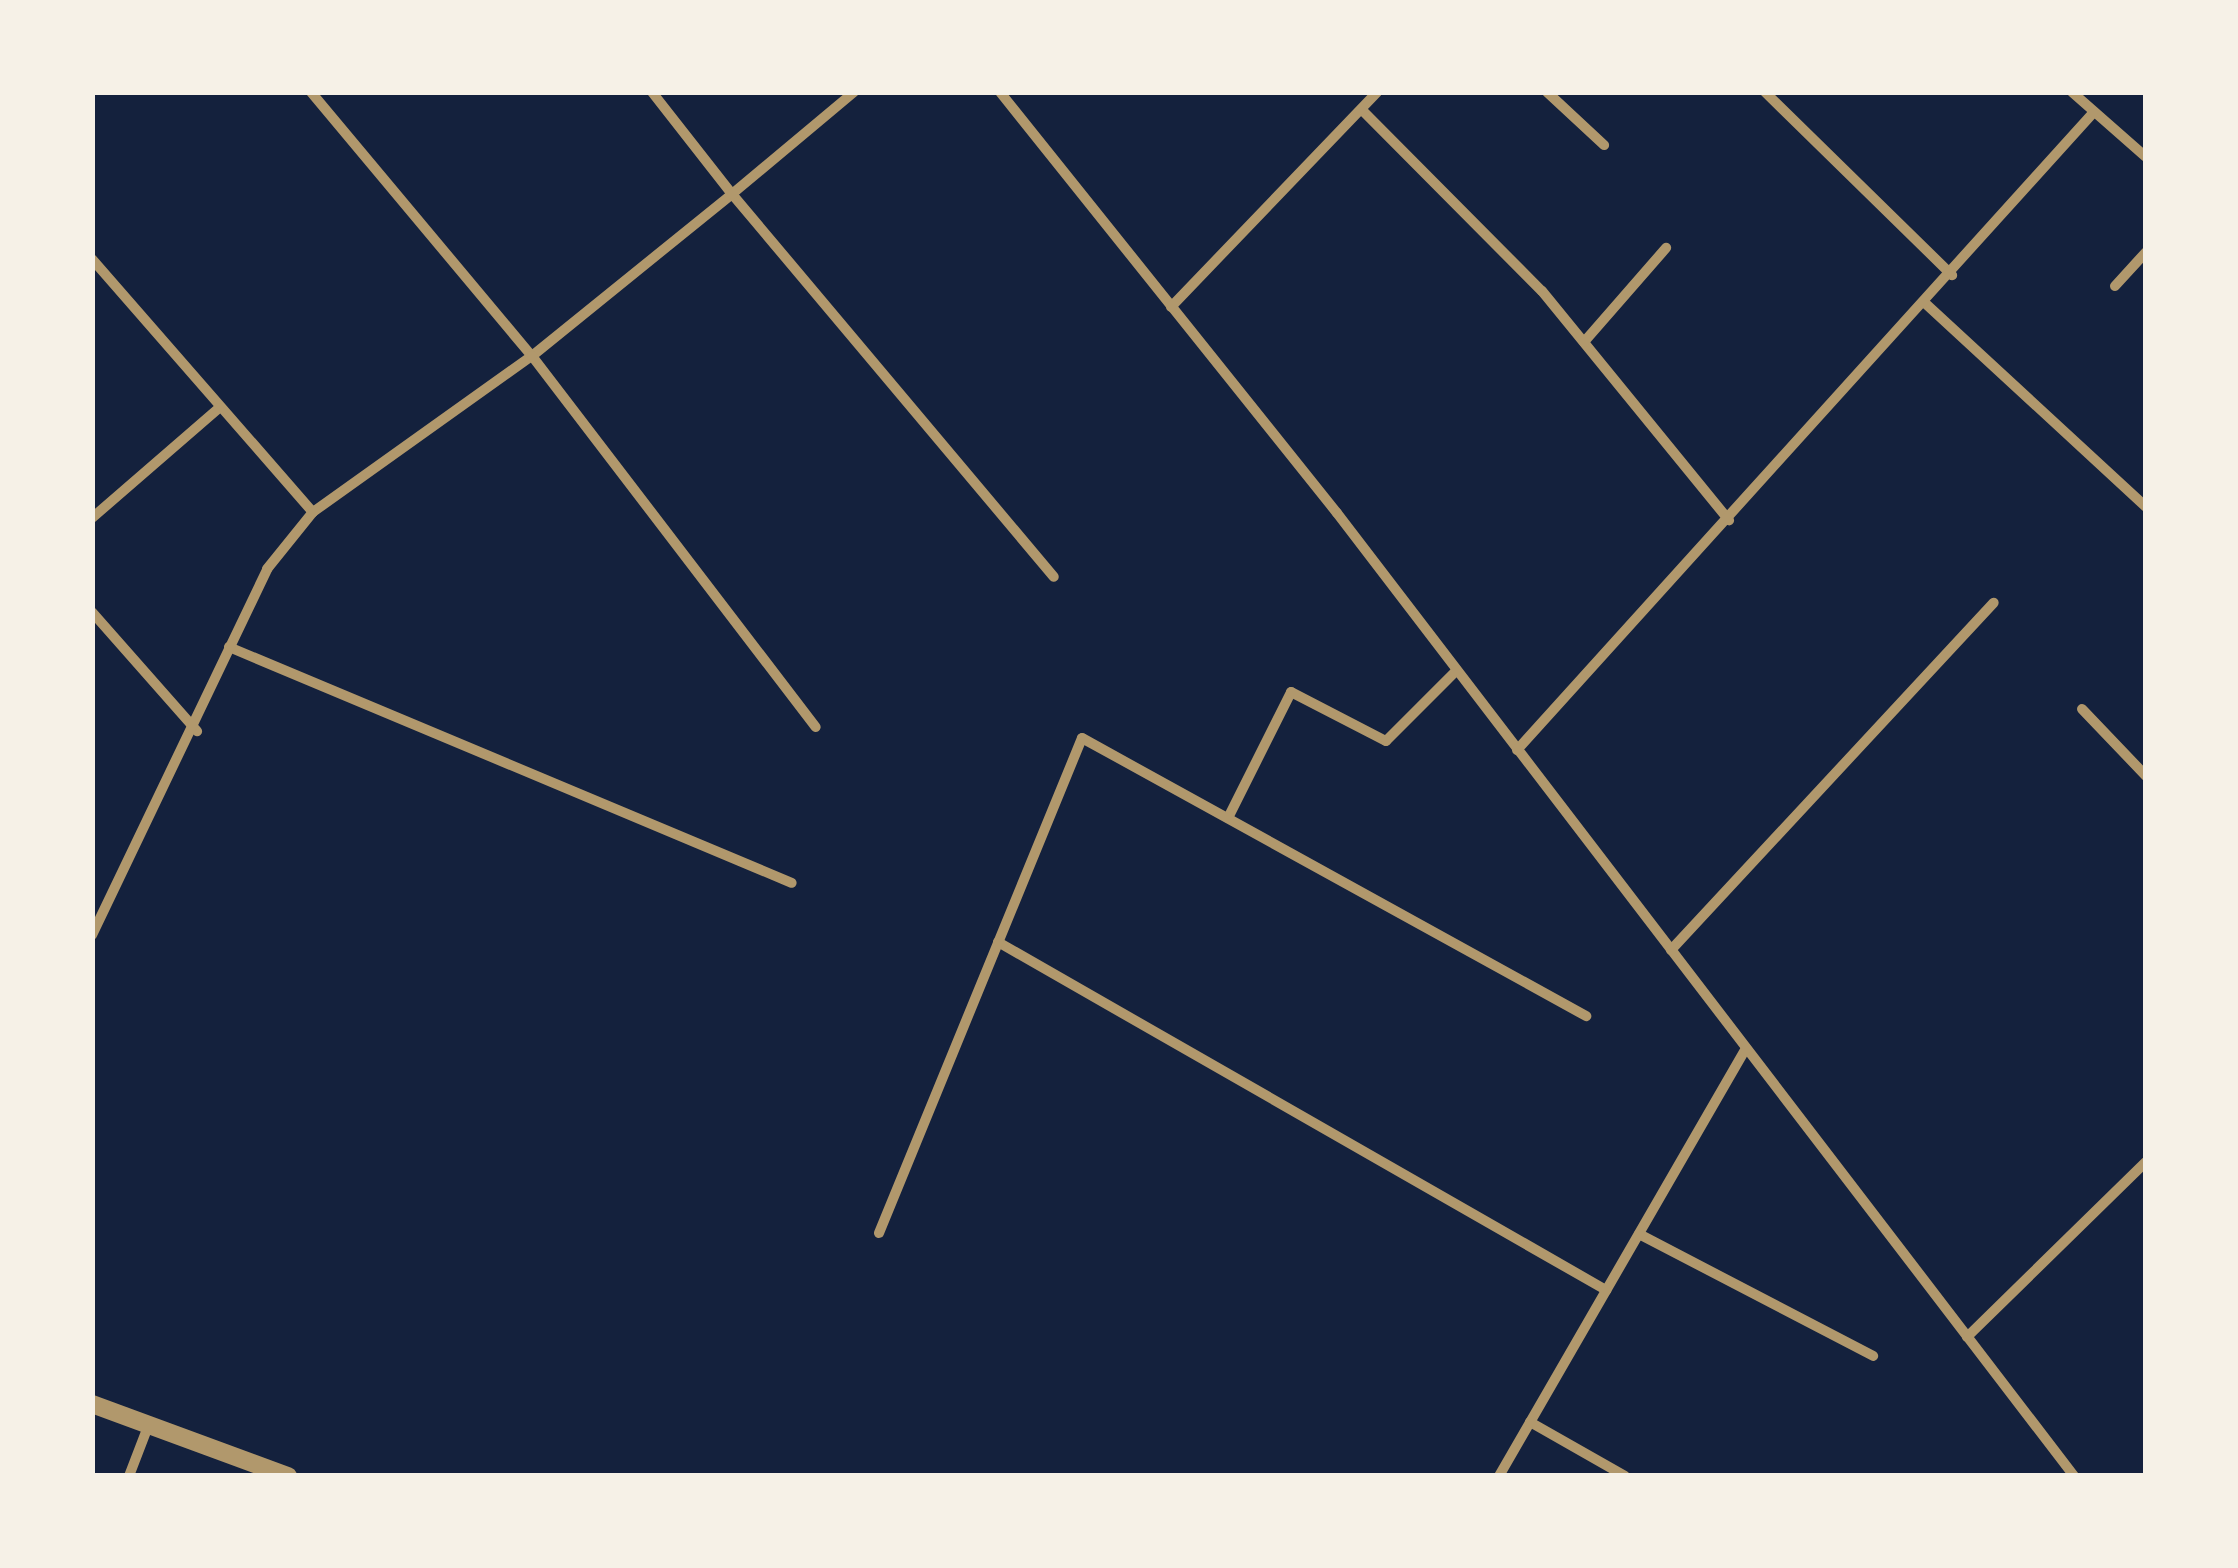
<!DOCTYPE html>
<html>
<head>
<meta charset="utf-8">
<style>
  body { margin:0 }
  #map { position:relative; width:2238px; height:1568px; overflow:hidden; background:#14213d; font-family:Manrope,sans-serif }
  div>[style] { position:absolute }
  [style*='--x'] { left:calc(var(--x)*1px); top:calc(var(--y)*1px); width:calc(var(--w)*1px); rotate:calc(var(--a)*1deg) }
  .minor>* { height:10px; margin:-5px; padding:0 5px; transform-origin:5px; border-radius:5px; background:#b1986c }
  .tertiary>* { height:18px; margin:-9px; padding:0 9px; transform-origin:9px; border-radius:9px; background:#b1986c }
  span { translate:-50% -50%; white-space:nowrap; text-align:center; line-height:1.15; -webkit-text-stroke:8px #f6f1e7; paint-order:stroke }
  .frame { position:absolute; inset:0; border:95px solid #f6f1e7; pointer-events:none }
</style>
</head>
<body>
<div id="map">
  <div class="minor">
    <i style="--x:311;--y:92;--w:344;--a:50.1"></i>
    <i style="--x:532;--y:356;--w:257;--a:-39"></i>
    <i style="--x:732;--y:194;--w:500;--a:49.95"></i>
    <i style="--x:652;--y:92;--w:130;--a:51.9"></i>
    <i style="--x:732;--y:194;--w:159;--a:-39.9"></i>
    <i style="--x:1000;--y:92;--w:539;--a:51.32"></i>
    <i style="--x:1337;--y:513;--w:1213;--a:52.57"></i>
    <i style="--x:1547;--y:92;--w:78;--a:42.9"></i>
    <i style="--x:1765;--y:92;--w:262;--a:44.4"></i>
    <i style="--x:2072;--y:92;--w:98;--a:41.3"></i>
    <i style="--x:1362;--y:110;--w:255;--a:45.2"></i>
    <i style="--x:1542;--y:291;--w:296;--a:50.8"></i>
    <i style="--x:92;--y:259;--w:336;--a:48.9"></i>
    <i style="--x:2115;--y:286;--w:46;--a:-47.6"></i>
    <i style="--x:1926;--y:304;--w:299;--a:42.7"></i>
    <i style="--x:1171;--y:307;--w:298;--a:-46.2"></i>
    <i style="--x:1584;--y:342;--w:125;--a:-48.9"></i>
    <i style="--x:92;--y:518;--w:168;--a:-40.9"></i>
    <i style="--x:92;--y:612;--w:159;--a:48.6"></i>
    <i style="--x:229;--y:647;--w:610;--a:22.74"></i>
    <i style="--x:2082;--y:709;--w:93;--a:46.3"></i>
    <i style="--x:1517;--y:750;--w:859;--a:-47.88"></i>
    <i style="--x:1228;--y:818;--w:141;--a:-63.4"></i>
    <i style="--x:1291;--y:692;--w:107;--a:27.3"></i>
    <i style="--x:1386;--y:741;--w:100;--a:-45"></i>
    <i style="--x:92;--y:935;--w:406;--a:-64.4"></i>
    <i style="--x:267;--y:569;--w:73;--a:-51.1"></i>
    <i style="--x:313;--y:512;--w:269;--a:-35.5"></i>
    <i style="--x:532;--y:356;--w:467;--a:52.6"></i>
    <i style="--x:998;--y:942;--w:701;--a:29.79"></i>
    <i style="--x:1671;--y:950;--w:474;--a:-47.1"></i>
    <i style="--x:879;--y:1233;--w:535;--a:-67.7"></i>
    <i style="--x:1082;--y:738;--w:576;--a:28.88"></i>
    <i style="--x:1639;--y:1234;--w:264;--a:27.5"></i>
    <i style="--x:1967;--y:1337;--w:250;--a:-44.4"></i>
    <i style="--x:1530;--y:1422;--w:109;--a:29.6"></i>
    <i style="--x:129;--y:1476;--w:56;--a:-69"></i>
    <i style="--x:1499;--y:1476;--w:494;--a:-60"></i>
  </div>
  <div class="tertiary">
    <i style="--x:92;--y:1404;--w:209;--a:20.2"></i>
  </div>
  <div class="frame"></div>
</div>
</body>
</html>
